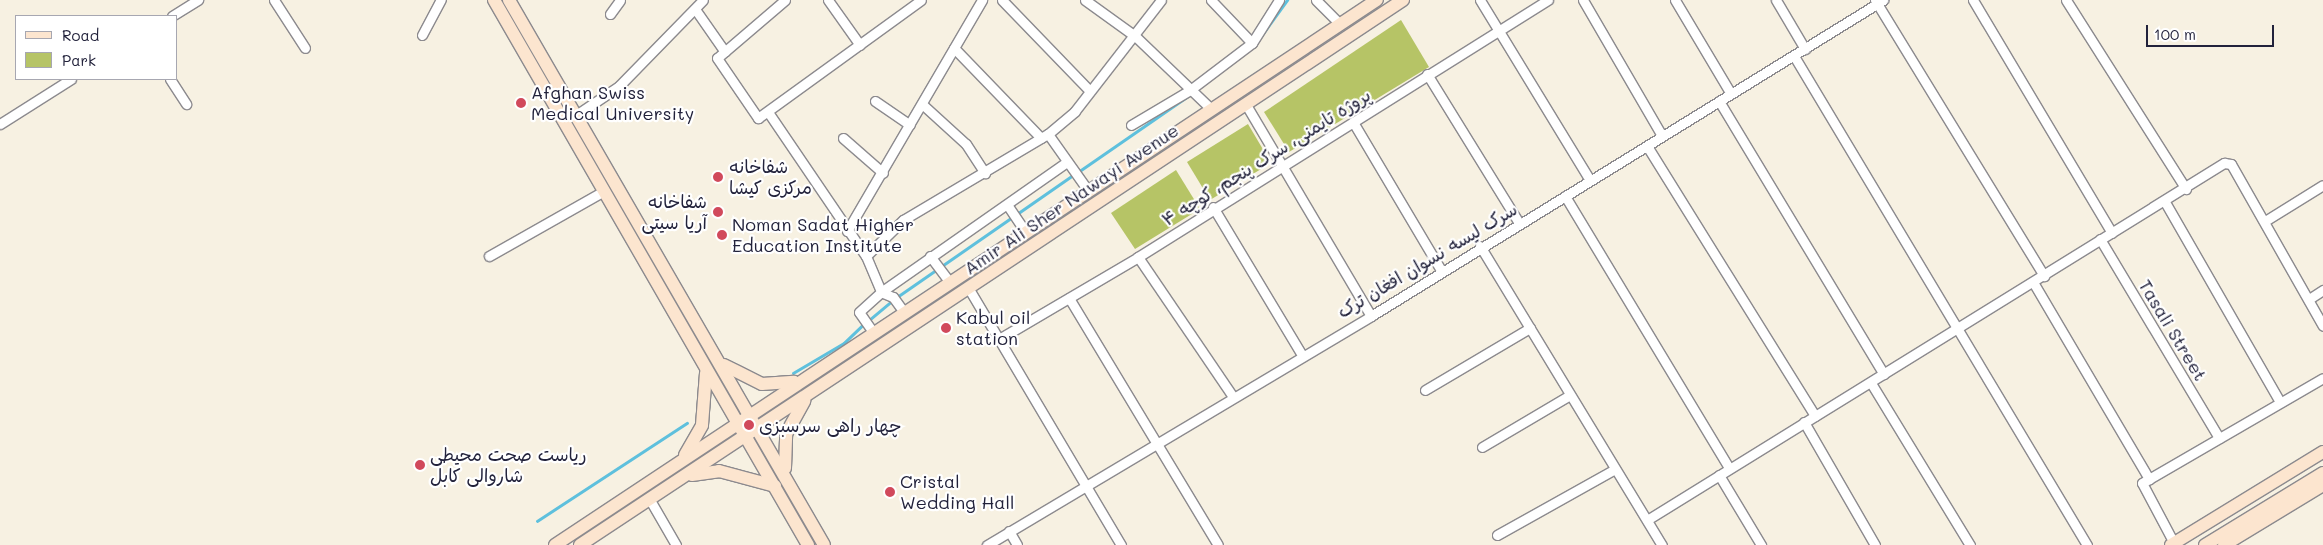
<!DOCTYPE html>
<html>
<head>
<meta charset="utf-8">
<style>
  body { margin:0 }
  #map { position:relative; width:2323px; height:545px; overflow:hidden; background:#f7f1e2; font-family:Mali,"Playpen Sans Arabic",sans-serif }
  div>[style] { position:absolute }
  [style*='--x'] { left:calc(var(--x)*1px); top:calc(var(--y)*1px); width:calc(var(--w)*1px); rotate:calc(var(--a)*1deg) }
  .green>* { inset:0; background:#b6c466 }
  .stream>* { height:2.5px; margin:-1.25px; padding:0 1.25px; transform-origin:1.25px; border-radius:1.25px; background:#5ec0dd }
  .roads { filter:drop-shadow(1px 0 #8c8a8e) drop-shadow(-1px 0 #8c8a8e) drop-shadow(0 1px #8c8a8e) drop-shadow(0 -1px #8c8a8e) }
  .street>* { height:9px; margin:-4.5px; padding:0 4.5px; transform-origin:4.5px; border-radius:4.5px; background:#fff }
  .secondary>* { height:12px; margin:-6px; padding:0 6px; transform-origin:6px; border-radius:6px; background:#fce5cf }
  .dots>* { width:14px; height:14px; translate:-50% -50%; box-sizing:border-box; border:2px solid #fff; border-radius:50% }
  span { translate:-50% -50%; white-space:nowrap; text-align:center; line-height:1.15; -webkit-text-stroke:4.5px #fff; paint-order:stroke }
  .poi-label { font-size:18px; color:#22223b }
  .left { translate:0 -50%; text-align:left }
  .right { translate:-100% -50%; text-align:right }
  .street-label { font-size:18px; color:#22223b }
  .legend { position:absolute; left:15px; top:15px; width:162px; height:65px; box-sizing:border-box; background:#fff; border:1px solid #a7a7b1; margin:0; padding:6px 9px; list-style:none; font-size:15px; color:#22223b }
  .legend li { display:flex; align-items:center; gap:10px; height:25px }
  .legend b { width:25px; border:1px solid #a7a7b1 }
  .scale { position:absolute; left:2146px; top:25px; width:128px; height:22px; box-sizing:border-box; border:2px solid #22223b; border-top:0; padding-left:6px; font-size:15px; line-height:18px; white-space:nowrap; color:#22223b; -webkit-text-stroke:4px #fff; paint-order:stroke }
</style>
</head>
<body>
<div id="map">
  <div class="green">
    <i style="clip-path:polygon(1401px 20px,1429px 67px,1289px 152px,1264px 112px)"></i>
    <i style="clip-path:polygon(1248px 124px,1271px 163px,1210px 200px,1187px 162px)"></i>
    <i style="clip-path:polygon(1176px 170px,1200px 209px,1135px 249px,1111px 213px)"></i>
  </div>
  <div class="stream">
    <i style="--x:1259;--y:39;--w:48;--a:-54.3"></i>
    <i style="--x:1078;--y:172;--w:134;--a:-34.6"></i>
    <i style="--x:897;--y:297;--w:214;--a:-34.7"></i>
    <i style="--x:868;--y:321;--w:33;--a:-40"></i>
    <i style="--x:793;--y:373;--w:59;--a:-30.5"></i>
    <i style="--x:844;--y:343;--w:28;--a:-44"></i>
    <i style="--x:537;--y:521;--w:179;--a:-33.2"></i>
  </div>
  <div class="roads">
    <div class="street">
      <i style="--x:274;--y:0;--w:57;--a:57.1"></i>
      <i style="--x:785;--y:0;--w:89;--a:139.5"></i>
      <i style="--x:717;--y:58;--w:73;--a:55.7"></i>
      <i style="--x:758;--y:118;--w:201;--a:-35.9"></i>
      <i style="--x:828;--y:0;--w:55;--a:54.6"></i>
      <i style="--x:1002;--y:0;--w:125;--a:46"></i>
      <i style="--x:1085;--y:0;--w:62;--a:35.8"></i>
      <i style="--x:1135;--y:36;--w:103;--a:43.8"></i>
      <i style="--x:1211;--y:0;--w:59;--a:46.4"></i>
      <i style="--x:1316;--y:0;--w:33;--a:45"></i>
      <i style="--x:1480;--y:0;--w:211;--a:58.6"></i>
      <i style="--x:1583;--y:0;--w:157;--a:59.8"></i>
      <i style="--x:1675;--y:0;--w:109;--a:59.2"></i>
      <i style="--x:1776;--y:0;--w:57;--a:59.4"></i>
      <i style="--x:1875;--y:0;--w:324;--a:58.5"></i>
      <i style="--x:1973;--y:0;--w:271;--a:59.2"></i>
      <i style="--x:2066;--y:0;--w:224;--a:57.6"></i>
      <i style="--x:695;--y:9;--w:52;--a:55.1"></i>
      <i style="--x:610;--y:14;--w:17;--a:-54"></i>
      <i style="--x:172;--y:16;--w:31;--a:-32"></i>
      <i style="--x:422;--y:35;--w:40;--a:-62"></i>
      <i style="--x:954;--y:48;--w:125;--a:46"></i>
      <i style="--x:1794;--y:56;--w:570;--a:59.07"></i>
      <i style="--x:1427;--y:74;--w:175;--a:58.3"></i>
      <i style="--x:170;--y:79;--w:30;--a:57"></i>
      <i style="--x:875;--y:101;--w:42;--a:34.4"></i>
      <i style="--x:1719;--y:101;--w:319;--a:58.9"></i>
      <i style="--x:1245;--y:103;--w:247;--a:59.4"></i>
      <i style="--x:922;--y:104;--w:59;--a:42.3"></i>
      <i style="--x:966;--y:144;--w:35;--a:57"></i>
      <i style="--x:768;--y:112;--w:174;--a:55.8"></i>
      <i style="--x:866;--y:256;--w:39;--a:67"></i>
      <i style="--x:881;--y:292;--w:13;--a:23"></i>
      <i style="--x:893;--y:297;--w:19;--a:54"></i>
      <i style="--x:576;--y:115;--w:52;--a:-34"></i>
      <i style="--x:619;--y:86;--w:120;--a:-45.7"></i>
      <i style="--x:1353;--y:122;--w:172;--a:59.3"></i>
      <i style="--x:0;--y:124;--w:84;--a:-32.4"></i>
      <i style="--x:1131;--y:125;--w:69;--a:-30.7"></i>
      <i style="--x:1190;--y:90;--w:78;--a:-37.2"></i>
      <i style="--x:1252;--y:43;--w:51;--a:-57.9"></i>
      <i style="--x:1048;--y:134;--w:67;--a:54.7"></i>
      <i style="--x:843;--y:138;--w:53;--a:41.2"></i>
      <i style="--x:1647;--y:146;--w:318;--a:58.1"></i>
      <i style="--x:1565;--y:196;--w:318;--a:58.9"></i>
      <i style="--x:2165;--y:202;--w:231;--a:60.1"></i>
      <i style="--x:1008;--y:206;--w:30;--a:56"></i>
      <i style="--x:1213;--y:207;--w:173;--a:59"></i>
      <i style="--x:2265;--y:221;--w:68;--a:-31.8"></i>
      <i style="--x:847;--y:231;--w:268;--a:-59.7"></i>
      <i style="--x:2100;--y:239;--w:232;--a:59.1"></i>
      <i style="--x:1480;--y:246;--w:350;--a:58.7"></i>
      <i style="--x:489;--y:256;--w:132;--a:-29.5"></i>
      <i style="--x:866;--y:256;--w:52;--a:-44.2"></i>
      <i style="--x:903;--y:220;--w:169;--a:-30.7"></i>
      <i style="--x:1048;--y:134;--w:35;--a:-40"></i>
      <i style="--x:1075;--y:111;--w:140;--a:-52.2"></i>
      <i style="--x:930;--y:256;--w:31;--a:53"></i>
      <i style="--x:1138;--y:257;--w:169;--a:55.8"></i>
      <i style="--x:2033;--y:282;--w:229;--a:59.5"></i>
      <i style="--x:969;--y:289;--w:298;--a:59.3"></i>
      <i style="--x:1069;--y:298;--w:288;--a:58.9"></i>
      <i style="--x:2309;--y:299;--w:17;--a:-33"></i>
      <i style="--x:873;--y:332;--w:24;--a:-125"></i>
      <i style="--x:859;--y:312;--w:30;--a:-42"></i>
      <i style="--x:881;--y:292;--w:225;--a:-35"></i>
      <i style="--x:999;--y:339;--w:161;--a:-30.5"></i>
      <i style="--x:1138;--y:257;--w:484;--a:-32.1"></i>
      <i style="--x:1871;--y:383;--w:190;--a:58.6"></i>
      <i style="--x:1425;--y:390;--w:122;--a:-30.6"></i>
      <i style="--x:1804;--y:422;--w:142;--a:60"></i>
      <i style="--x:1482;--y:447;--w:102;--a:-30.6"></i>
      <i style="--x:1719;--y:475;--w:82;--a:59"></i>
      <i style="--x:650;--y:500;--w:52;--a:60"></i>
      <i style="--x:1647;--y:520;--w:679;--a:-31.75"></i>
      <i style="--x:2224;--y:163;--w:7;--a:8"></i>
      <i style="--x:2231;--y:164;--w:186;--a:60.4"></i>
      <i style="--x:1009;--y:531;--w:16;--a:60"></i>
      <i style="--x:1497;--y:535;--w:135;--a:-29.2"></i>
      <i style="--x:987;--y:545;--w:447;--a:-30.8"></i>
      <i style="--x:1371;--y:316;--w:602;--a:-31.68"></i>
      <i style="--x:2175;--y:545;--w:70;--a:-118"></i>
      <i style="--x:2142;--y:483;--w:209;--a:-30.1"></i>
    </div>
    <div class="secondary">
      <i style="--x:494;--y:0;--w:629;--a:60.05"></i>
      <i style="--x:509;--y:0;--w:629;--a:59.97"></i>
      <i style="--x:724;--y:365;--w:42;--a:26.6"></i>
      <i style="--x:762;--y:384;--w:32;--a:-4"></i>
      <i style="--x:685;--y:455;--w:34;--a:-60"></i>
      <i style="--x:702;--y:425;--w:52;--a:-85.6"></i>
      <i style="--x:785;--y:468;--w:34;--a:-88"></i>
      <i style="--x:786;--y:434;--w:38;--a:-61"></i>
      <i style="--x:692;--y:475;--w:27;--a:-8"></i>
      <i style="--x:719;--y:471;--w:58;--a:15"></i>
      <i style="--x:555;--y:545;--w:986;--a:-33.55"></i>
      <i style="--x:580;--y:545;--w:987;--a:-33.51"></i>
      <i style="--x:2171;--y:545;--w:178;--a:-31.5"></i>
      <i style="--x:2205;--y:545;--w:138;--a:-31.4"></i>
      <i style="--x:2224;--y:545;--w:116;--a:-31.2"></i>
    </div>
  </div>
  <div class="dots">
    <i style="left:521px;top:103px;background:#d1495b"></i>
    <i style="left:718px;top:177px;background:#d1495b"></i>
    <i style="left:718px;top:212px;background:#d1495b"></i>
    <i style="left:722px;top:235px;background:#d1495b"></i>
    <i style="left:946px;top:328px;background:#d1495b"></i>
    <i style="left:749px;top:425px;background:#d1495b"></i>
    <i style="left:420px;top:465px;background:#d1495b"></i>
    <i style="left:890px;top:492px;background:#d1495b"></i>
  </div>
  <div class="poi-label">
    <span class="left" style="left:531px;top:103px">Afghan Swiss<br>Medical University</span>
    <span class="left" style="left:729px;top:177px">شفاخانه<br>مرکزی کیشا</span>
    <span class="right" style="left:707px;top:212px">شفاخانه<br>آریا سیتی</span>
    <span class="left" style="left:732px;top:235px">Noman Sadat Higher<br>Education Institute</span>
    <span class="left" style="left:956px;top:328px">Kabul oil<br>station</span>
    <span class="left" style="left:759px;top:425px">چهار راهی سرسبزی</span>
    <span class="left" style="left:430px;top:465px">ریاست صحت محیطی<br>شاروالی کابل</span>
    <span class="left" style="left:900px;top:492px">Cristal<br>Wedding Hall</span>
  </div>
  <div class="street-label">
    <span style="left:1266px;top:157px;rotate:-32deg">پروژه تایمنی، سرک پنجم، کوچه ۴</span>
    <span style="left:1071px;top:199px;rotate:-34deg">Amir Ali Sher Nawayi Avenue</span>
    <span style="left:1427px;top:260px;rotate:-31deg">سرک لیسه نسوان افغان‌ ترک</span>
    <span style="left:2173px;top:330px;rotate:59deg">Tasali Street</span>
  </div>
  <ul class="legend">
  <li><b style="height:6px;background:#fce5cf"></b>Road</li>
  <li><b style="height:14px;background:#b6c466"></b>Park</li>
  </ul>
  <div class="scale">100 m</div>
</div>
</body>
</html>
